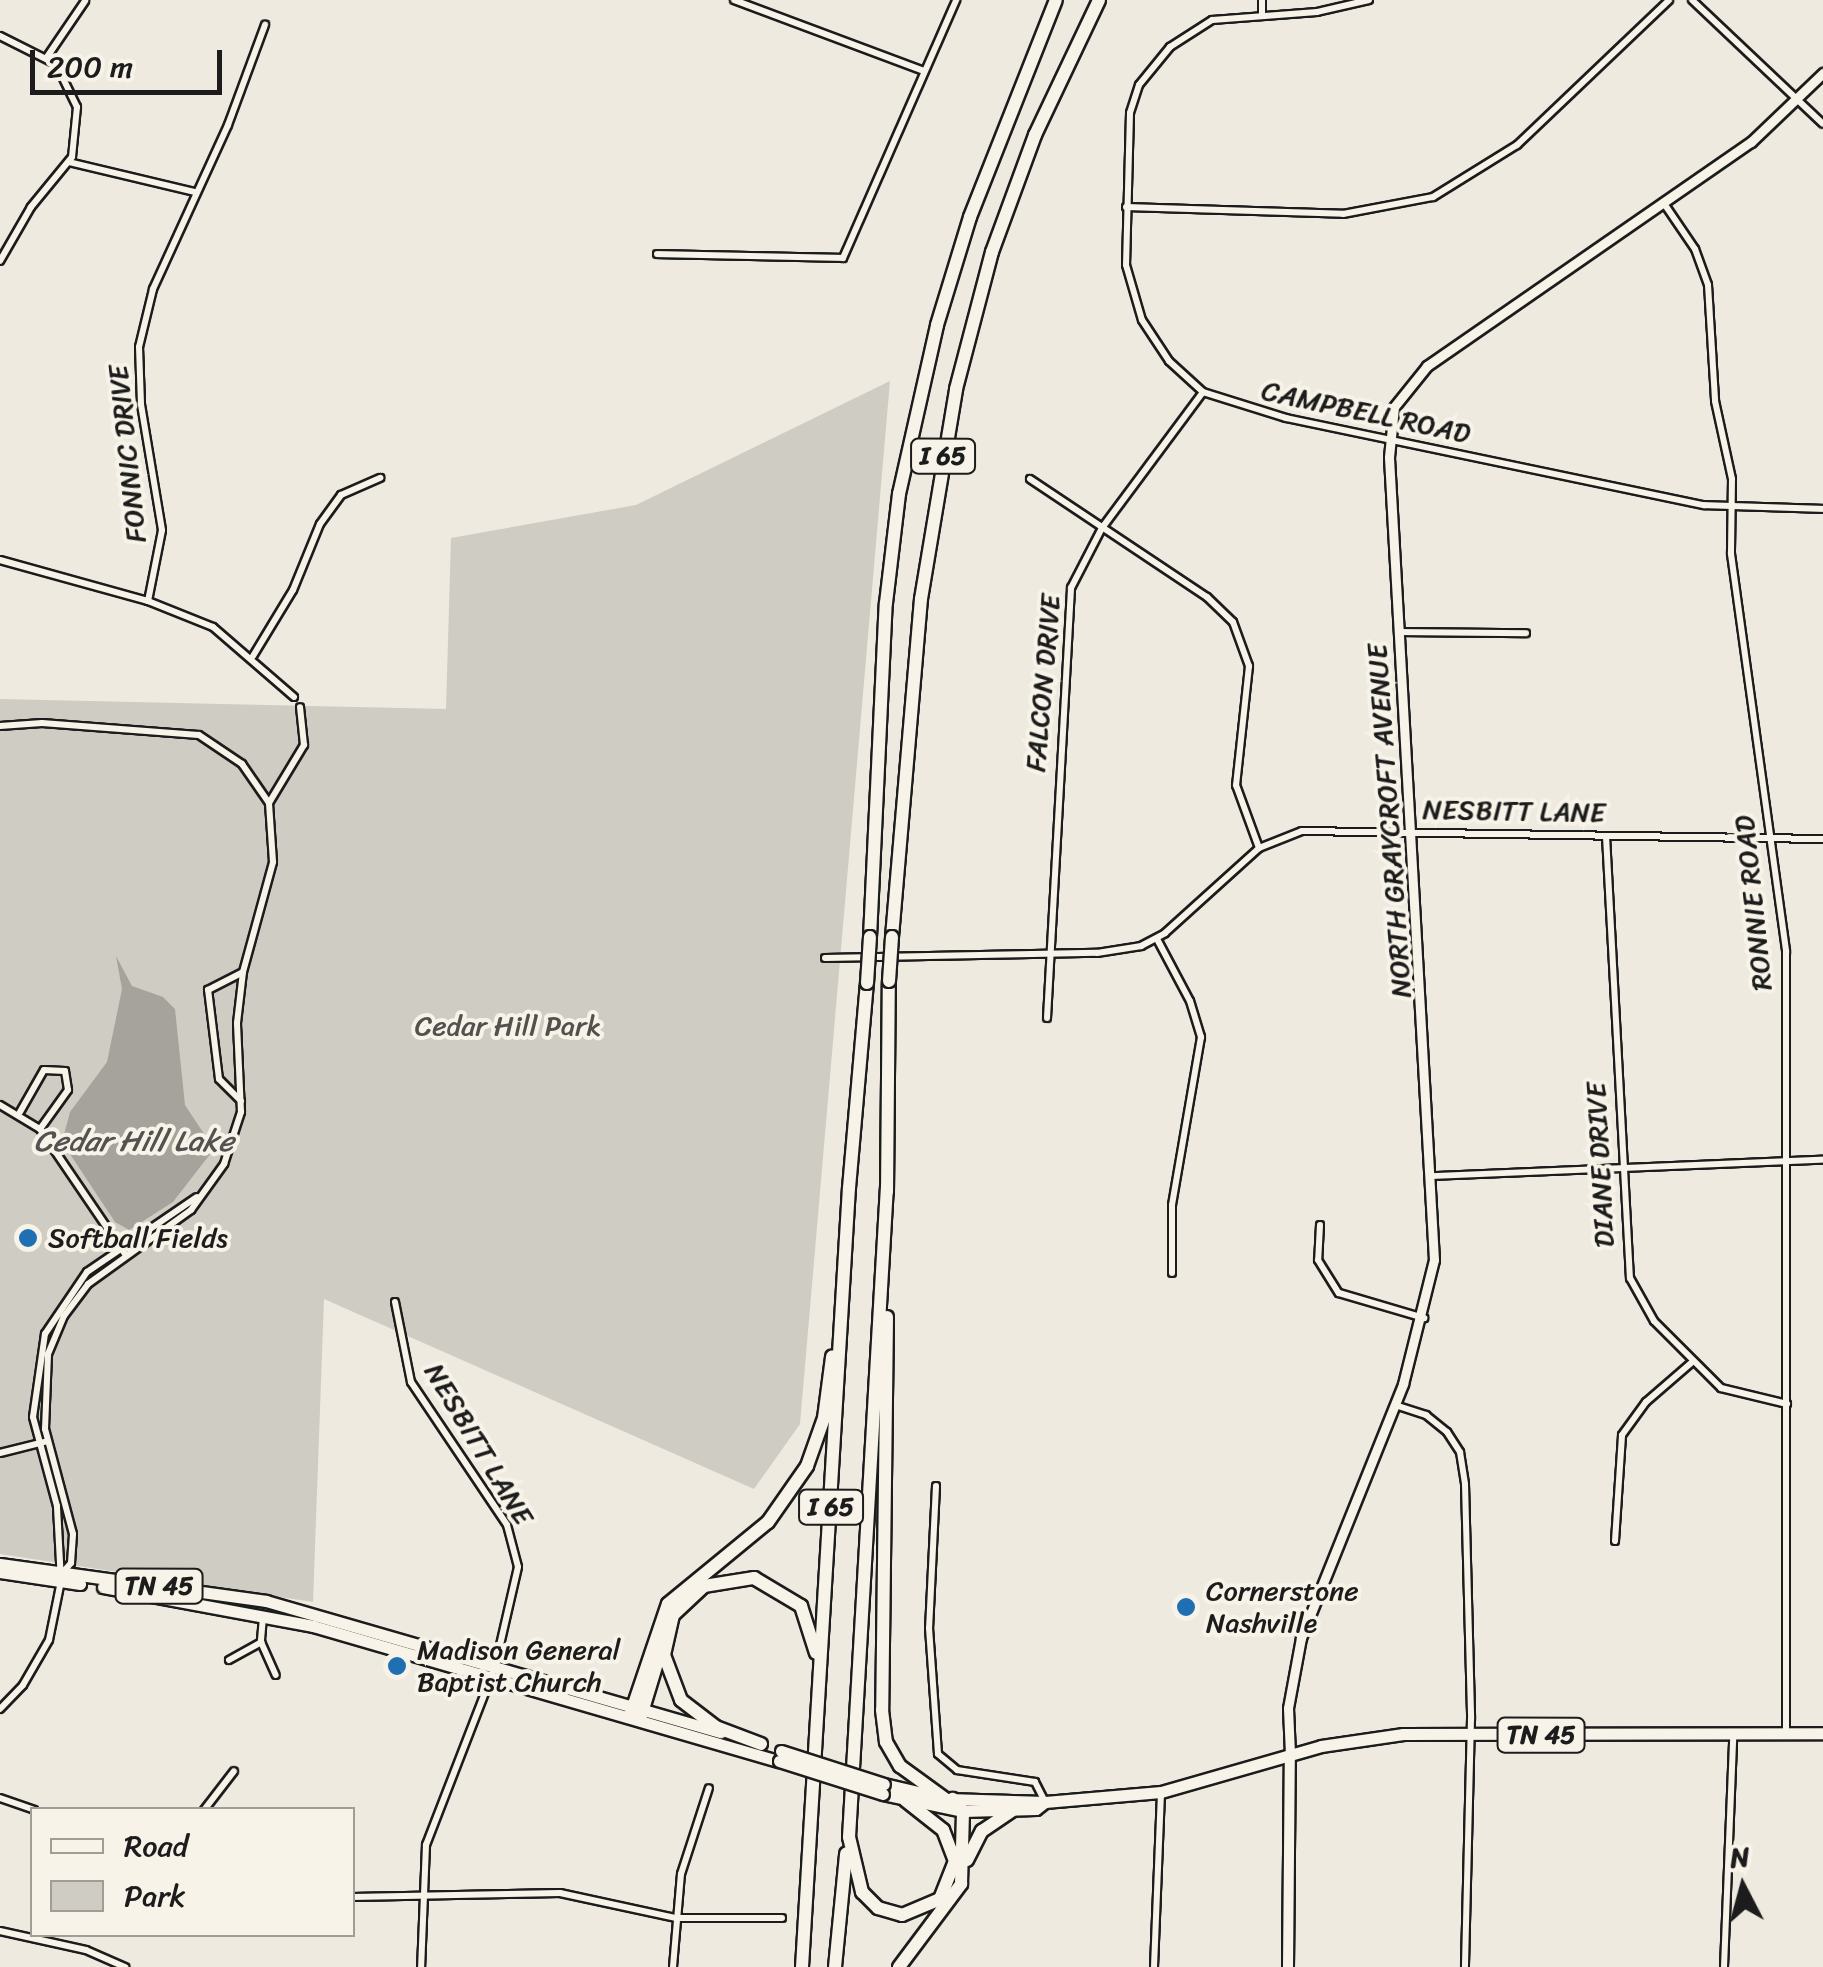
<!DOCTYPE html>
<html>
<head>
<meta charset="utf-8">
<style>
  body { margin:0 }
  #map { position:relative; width:1823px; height:1967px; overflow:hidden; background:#eeeae0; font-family:Sriracha,sans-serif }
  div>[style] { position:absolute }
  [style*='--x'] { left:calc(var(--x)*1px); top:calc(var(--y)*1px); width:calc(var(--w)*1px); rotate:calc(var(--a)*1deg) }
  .green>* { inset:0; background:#cfccc3 }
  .water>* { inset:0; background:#a6a39d }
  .roads { filter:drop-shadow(2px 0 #1c1c1c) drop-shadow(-2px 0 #1c1c1c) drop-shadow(0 2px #1c1c1c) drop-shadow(0 -2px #1c1c1c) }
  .minor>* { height:6px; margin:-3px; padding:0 3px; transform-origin:3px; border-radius:3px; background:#f7f3e8 }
  .tertiary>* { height:9px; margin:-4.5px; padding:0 4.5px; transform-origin:4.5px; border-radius:4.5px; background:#f7f3e8 }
  .secondary>* { height:10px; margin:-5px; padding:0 5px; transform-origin:5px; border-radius:5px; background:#f7f3e8 }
  .primary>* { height:11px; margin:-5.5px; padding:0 5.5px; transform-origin:5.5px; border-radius:5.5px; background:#f7f3e8 }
  .motorway>* { height:12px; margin:-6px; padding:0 6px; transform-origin:6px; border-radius:6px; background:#f7f3e8 }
  .bridges { filter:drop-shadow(2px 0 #1c1c1c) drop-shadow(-2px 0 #1c1c1c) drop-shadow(0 2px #1c1c1c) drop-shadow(0 -2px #1c1c1c) }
  .primary-bridge>* { height:11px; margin:-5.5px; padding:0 5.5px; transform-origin:5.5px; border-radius:5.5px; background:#f7f3e8 }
  .motorway-bridge>* { height:12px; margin:-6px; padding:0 6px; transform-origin:6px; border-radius:6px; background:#f7f3e8 }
  .dots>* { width:28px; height:28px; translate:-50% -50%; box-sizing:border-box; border:5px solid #f7f3e8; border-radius:50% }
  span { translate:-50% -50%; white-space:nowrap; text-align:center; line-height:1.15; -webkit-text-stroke:8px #f7f3e8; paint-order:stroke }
  .shield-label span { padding:2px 8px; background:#f7f3e8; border:2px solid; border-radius:8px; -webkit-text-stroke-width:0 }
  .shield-label { font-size:25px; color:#1c1c1c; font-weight:700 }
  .street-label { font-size:28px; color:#1c1c1c }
  .park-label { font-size:28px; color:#52514e }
  .poi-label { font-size:28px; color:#1c1c1c }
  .left { translate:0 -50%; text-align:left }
  .water-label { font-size:30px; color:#535250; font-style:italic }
  .legend { position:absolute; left:30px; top:1807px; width:325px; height:130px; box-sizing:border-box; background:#f7f3e8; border:2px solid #9f9d96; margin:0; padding:12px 18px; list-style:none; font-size:30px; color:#1c1c1c }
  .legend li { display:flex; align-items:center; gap:20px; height:50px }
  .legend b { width:50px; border:2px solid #9f9d96 }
  .north { position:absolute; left:1693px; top:1837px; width:100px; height:100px; -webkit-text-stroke:8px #f7f3e8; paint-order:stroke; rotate:354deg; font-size:28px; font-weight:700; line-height:40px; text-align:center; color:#1c1c1c }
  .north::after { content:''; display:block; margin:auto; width:35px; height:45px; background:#1c1c1c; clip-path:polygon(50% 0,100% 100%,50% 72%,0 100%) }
  .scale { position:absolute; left:30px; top:50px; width:192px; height:45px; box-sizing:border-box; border:5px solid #1c1c1c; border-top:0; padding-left:12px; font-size:30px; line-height:35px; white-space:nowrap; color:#1c1c1c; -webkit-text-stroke:8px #f7f3e8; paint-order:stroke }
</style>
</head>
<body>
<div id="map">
  <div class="green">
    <i style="clip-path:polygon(890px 381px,800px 1424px,754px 1489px,324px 1299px,313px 1602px,0 1554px,0 699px,446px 709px,451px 538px,636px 505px)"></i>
  </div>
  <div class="water">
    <i style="clip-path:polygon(116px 956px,132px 986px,163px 997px,175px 1009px,185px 1105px,214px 1149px,173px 1202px,129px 1230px,115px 1222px,62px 1142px,70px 1112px,107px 1062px,122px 989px)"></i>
  </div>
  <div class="roads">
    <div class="minor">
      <i style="--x:734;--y:0;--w:203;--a:20.5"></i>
      <i style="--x:1369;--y:0;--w:53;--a:167"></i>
      <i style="--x:1317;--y:12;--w:105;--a:175.6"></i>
      <i style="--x:1212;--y:20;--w:50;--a:147.3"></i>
      <i style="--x:1170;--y:47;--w:49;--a:129.2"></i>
      <i style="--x:1139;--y:85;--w:29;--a:108"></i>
      <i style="--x:1130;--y:113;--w:152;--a:91.5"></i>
      <i style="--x:1126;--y:265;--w:57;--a:73.8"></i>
      <i style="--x:1142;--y:320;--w:49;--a:56.6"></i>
      <i style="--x:1169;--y:361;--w:46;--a:42.4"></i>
      <i style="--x:1203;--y:392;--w:87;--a:17.4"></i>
      <i style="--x:1286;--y:418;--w:427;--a:11.8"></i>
      <i style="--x:1704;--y:505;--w:119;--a:1.9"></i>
      <i style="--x:1692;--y:0;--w:180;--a:43.4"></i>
      <i style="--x:1262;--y:13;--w:13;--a:-90"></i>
      <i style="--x:0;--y:36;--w:63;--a:26.6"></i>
      <i style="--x:56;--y:64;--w:48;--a:64"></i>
      <i style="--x:77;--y:107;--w:50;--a:95.7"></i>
      <i style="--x:72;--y:157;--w:65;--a:129.4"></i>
      <i style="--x:31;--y:207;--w:62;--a:119.9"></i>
      <i style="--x:47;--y:57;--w:68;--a:-55.8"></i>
      <i style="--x:69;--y:162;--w:130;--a:13.4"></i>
      <i style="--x:1663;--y:202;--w:57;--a:55.8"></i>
      <i style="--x:1695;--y:249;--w:38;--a:70"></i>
      <i style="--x:1708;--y:285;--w:116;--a:86.5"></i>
      <i style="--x:1715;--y:401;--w:80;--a:77.7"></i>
      <i style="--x:1732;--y:479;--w:75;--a:90.8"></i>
      <i style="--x:1731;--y:554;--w:401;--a:82.1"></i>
      <i style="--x:1786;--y:951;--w:781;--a:90"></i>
      <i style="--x:1126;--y:207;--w:217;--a:1.8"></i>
      <i style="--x:1343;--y:214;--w:92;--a:-10.7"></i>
      <i style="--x:1433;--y:197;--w:99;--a:-31.8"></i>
      <i style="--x:1517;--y:145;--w:210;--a:-43.6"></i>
      <i style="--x:657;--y:254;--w:186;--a:1.2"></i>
      <i style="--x:843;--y:258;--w:282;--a:-66.3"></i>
      <i style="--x:1030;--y:479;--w:213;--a:33.7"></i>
      <i style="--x:1207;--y:597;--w:36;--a:44"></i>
      <i style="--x:1233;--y:622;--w:47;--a:70"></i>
      <i style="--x:1249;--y:666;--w:120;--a:96.2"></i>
      <i style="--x:1236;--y:785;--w:67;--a:69.9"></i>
      <i style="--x:0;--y:560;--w:154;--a:15.5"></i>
      <i style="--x:148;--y:601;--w:70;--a:21.8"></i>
      <i style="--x:213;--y:627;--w:107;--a:40.8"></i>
      <i style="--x:148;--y:601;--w:72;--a:-78.8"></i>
      <i style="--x:162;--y:530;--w:128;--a:-99.5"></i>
      <i style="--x:141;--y:404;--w:57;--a:-92"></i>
      <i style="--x:139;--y:347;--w:60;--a:-76.4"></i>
      <i style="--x:153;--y:289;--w:180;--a:-65.4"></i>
      <i style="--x:228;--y:125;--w:107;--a:-69.7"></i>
      <i style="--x:1399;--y:632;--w:127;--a:0.5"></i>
      <i style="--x:253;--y:656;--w:77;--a:-58.8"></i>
      <i style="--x:293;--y:590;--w:71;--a:-67.8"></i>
      <i style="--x:320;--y:524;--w:36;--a:-54"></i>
      <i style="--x:341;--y:495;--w:43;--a:-23.6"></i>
      <i style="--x:0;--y:726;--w:42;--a:-4.1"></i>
      <i style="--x:42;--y:723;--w:157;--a:4.4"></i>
      <i style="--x:199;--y:735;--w:52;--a:34"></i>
      <i style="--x:242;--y:764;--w:47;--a:55.3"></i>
      <i style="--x:1606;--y:836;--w:443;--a:86.9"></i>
      <i style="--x:1630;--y:1278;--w:49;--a:60.8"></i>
      <i style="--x:1654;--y:1321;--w:95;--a:45"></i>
      <i style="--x:1721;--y:1388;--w:68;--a:13.6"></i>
      <i style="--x:1157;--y:939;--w:70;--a:62"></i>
      <i style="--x:1190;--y:1001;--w:38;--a:73"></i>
      <i style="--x:1201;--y:1037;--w:170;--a:99.8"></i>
      <i style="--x:1172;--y:1205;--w:68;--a:90"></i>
      <i style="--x:825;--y:958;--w:272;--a:-1.1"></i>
      <i style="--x:1097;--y:953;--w:45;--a:-9"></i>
      <i style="--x:1141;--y:946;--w:27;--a:-28"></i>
      <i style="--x:1165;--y:933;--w:127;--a:-42.1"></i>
      <i style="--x:1259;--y:848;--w:46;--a:-21.6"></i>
      <i style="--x:1302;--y:831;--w:521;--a:0.88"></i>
      <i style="--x:1047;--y:1018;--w:431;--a:-86.8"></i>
      <i style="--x:1071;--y:588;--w:68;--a:-62.7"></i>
      <i style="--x:1102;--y:528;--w:169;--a:-53.4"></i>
      <i style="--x:241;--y:1101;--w:31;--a:-135"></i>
      <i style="--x:219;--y:1079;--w:90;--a:-97"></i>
      <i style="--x:208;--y:990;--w:39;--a:-27"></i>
      <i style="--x:243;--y:972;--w:114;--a:-74.7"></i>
      <i style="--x:273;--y:862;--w:59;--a:-93.9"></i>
      <i style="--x:269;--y:803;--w:68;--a:-58.9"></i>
      <i style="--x:304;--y:745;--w:38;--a:-96"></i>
      <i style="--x:0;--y:1105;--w:47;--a:31"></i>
      <i style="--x:40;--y:1129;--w:151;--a:55.8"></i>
      <i style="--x:20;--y:1112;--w:48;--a:-60.3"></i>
      <i style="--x:44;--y:1070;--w:21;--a:3"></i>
      <i style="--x:65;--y:1071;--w:19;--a:81"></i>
      <i style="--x:68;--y:1090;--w:48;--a:125.7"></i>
      <i style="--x:1434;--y:1176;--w:389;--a:-2.4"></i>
      <i style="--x:1320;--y:1225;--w:35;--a:93"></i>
      <i style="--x:1318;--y:1260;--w:39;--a:58"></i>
      <i style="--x:1339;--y:1293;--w:89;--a:16.4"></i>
      <i style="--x:395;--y:1302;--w:82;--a:78.7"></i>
      <i style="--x:411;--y:1382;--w:172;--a:56.1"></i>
      <i style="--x:507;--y:1525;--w:43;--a:75.3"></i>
      <i style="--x:518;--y:1567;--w:103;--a:103"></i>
      <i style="--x:495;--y:1667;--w:191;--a:111.2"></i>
      <i style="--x:426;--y:1845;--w:122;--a:92.3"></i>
      <i style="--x:1395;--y:1405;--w:33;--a:18"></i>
      <i style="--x:1426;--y:1415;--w:27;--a:39"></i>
      <i style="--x:1447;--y:1432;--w:24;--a:57"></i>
      <i style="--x:1460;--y:1452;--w:32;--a:81"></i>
      <i style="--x:1465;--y:1484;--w:235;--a:88.5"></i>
      <i style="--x:1471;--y:1719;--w:248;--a:91.4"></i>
      <i style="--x:0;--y:1453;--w:49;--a:-14"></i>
      <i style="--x:936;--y:1486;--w:142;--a:92.8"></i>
      <i style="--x:929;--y:1628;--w:126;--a:85.9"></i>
      <i style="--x:938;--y:1754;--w:25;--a:40"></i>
      <i style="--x:957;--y:1770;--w:79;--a:8.7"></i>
      <i style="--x:1035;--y:1782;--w:20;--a:63"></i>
      <i style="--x:1615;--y:1541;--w:106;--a:-86.2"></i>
      <i style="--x:1622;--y:1435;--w:41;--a:-54"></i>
      <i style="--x:1646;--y:1402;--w:60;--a:-40.9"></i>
      <i style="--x:63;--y:1572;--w:12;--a:-48"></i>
      <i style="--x:71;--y:1563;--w:29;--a:-86"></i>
      <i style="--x:73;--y:1534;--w:109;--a:-104.9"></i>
      <i style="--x:45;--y:1429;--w:75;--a:-87.7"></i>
      <i style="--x:48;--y:1354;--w:41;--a:-67.2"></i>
      <i style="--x:64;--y:1316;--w:40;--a:-53"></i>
      <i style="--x:88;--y:1284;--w:127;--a:-35.7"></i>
      <i style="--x:191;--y:1210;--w:57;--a:-54.3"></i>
      <i style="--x:224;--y:1164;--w:55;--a:-71.9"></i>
      <i style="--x:241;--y:1112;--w:89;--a:-92.6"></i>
      <i style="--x:237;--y:1023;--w:51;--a:-83.3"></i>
      <i style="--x:263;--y:1617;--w:25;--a:95"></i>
      <i style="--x:261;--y:1642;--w:36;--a:66"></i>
      <i style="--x:229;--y:1660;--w:37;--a:-29"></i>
      <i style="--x:0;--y:1709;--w:33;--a:-46"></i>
      <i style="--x:23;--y:1685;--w:52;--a:-60"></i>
      <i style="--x:49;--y:1640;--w:60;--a:-78.5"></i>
      <i style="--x:61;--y:1581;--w:75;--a:-93.1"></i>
      <i style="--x:57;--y:1506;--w:92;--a:-105.1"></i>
      <i style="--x:33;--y:1417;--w:84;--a:-81.8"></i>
      <i style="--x:45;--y:1334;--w:75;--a:-55.9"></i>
      <i style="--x:87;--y:1272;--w:133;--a:-34.3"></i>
      <i style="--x:0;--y:1798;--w:36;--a:19"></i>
      <i style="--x:204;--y:1810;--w:49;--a:-52.4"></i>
      <i style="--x:352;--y:1897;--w:208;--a:-1.1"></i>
      <i style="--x:560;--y:1893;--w:119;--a:12.2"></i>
      <i style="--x:676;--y:1918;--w:106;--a:0"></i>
      <i style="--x:0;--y:1931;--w:88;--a:12.5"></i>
      <i style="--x:86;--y:1950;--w:43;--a:23.6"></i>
      <i style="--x:673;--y:1967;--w:93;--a:-85.1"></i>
      <i style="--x:681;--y:1874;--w:90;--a:-72"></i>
      <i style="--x:1154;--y:1967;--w:173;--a:-87.7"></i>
      <i style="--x:1724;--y:1967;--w:229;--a:-87.7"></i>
    </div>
    <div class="tertiary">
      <i style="--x:1290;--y:1754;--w:46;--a:-92.5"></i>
      <i style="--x:1288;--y:1708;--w:71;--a:-79.5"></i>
      <i style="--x:1301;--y:1638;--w:274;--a:-68.1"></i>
      <i style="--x:1403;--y:1384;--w:128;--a:-76"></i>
      <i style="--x:1434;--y:1260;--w:804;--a:-93.21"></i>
      <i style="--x:1389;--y:457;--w:50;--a:-84.3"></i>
      <i style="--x:1394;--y:407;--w:53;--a:-51.2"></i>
      <i style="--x:1427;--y:366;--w:394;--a:-34.7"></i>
      <i style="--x:1751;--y:142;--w:100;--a:-43.8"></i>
    </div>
    <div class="secondary">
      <i style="--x:1288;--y:1967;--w:213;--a:-89.5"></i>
    </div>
    <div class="primary">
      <i style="--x:0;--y:1564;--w:269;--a:7.9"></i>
      <i style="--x:266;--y:1601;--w:473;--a:16.1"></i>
      <i style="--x:0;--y:1572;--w:81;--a:8.5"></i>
      <i style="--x:103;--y:1587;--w:214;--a:10.5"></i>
      <i style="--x:313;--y:1626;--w:485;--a:16.2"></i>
      <i style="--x:884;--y:1784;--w:66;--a:13.2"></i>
      <i style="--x:948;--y:1799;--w:97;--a:1.8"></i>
      <i style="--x:1045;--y:1802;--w:116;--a:-4.9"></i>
      <i style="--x:1161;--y:1792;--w:166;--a:-16"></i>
      <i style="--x:1321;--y:1746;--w:83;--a:-8.3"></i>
      <i style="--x:1403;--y:1734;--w:420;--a:-0.1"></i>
      <i style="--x:883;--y:1794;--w:82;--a:12"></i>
      <i style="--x:963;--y:1811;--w:73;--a:-1.6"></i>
      <i style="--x:1036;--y:1809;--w:11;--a:-38"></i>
    </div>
    <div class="motorway">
      <i style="--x:870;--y:937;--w:334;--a:-87.3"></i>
      <i style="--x:886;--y:603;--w:110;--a:-83.2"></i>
      <i style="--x:899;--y:494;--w:173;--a:-77.3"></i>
      <i style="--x:937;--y:325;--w:113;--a:-73"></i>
      <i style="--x:970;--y:217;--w:233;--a:-68.4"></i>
      <i style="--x:892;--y:937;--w:339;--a:-85.1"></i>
      <i style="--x:921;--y:599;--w:213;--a:-80.5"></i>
      <i style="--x:956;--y:389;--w:142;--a:-75.3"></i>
      <i style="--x:992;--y:252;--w:125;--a:-69.8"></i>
      <i style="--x:1035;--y:135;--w:149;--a:-64.6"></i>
      <i style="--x:887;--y:1186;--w:652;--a:93.34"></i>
      <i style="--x:849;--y:1837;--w:57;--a:76.7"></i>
      <i style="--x:862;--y:1892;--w:23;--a:45"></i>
      <i style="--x:878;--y:1908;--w:25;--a:16"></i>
      <i style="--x:902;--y:1915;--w:41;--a:-22.8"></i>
      <i style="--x:940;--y:1899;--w:41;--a:-68.5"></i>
      <i style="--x:955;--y:1861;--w:33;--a:-111"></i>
      <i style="--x:943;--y:1830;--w:48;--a:-141.7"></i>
      <i style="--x:887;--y:1192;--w:211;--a:-89.5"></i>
      <i style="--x:887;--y:1317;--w:393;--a:90.7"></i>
      <i style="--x:882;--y:1710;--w:32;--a:83"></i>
      <i style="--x:886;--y:1742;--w:28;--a:60"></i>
      <i style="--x:900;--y:1766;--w:54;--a:36"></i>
      <i style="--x:630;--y:1716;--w:118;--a:-71.3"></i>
      <i style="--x:668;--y:1604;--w:129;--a:-39.4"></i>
      <i style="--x:768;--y:1522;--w:68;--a:-55.1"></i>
      <i style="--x:807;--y:1466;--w:51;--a:-70.5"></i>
      <i style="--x:824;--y:1418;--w:62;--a:-82.5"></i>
      <i style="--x:640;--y:1719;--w:72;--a:-73.1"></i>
      <i style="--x:761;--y:1744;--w:48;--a:-159.3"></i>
      <i style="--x:716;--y:1727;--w:44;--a:-142.4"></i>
      <i style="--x:681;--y:1700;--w:48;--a:-110.7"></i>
      <i style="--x:664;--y:1655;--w:41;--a:-77.3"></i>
      <i style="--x:673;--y:1615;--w:42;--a:-43.1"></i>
      <i style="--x:704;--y:1586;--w:51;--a:-9.1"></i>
      <i style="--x:754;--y:1578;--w:55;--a:30.8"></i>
      <i style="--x:801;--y:1606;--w:49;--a:72.3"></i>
      <i style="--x:967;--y:1860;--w:33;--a:-63"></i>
      <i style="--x:982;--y:1831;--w:36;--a:-34"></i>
      <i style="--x:802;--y:1967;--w:780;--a:-86.55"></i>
      <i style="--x:849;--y:1188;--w:206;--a:-85"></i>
      <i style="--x:835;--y:1967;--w:114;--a:-84.4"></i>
      <i style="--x:899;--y:1967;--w:104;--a:-53.2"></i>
      <i style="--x:961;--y:1884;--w:73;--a:-88.4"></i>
      <i style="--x:963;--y:1811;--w:16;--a:-130"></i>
    </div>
  </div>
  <div class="bridges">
    <div class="primary-bridge">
      <i style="--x:781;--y:1751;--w:108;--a:17.8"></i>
      <i style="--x:779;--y:1761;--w:109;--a:17.6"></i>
    </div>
    <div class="motorway-bridge">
      <i style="--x:889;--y:981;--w:44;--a:-86.1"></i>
      <i style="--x:867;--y:983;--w:46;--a:-86.3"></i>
    </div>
  </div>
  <div class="dots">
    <i style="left:28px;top:1238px;background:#1f6fb2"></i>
    <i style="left:1186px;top:1607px;background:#1f6fb2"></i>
    <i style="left:397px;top:1666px;background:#1f6fb2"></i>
  </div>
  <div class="shield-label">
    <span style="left:943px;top:456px">I 65</span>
    <span style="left:831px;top:1507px">I 65</span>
    <span style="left:159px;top:1586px">TN 45</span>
    <span style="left:1541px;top:1735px">TN 45</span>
  </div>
  <div class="street-label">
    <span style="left:1366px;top:412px;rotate:12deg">CAMPBELL ROAD</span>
    <span style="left:127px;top:454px;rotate:-96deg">FONNIC DRIVE</span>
    <span style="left:1043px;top:683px;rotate:-85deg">FALCON DRIVE</span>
    <span style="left:1514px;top:811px;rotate:1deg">NESBITT LANE</span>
    <span style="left:1389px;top:821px;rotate:-94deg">NORTH GRAYCROFT AVENUE</span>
    <span style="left:1753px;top:903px;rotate:-96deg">RONNIE ROAD</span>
    <span style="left:1600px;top:1165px;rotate:-93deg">DIANE DRIVE</span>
    <span style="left:479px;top:1444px;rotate:59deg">NESBITT LANE</span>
  </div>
  <div class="park-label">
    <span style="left:508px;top:1026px">Cedar Hill Park</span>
  </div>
  <div class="poi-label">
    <span class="left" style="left:48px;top:1238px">Softball Fields</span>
    <span class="left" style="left:1206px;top:1607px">Cornerstone<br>Nashville</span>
    <span class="left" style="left:417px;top:1666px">Madison General<br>Baptist Church</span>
  </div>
  <div class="water-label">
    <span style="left:134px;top:1141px">Cedar Hill Lake</span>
  </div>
  <ul class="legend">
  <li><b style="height:12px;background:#f7f3e8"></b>Road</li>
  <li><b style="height:28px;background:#cfccc3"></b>Park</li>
  </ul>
  <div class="north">N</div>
  <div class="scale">200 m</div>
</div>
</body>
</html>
